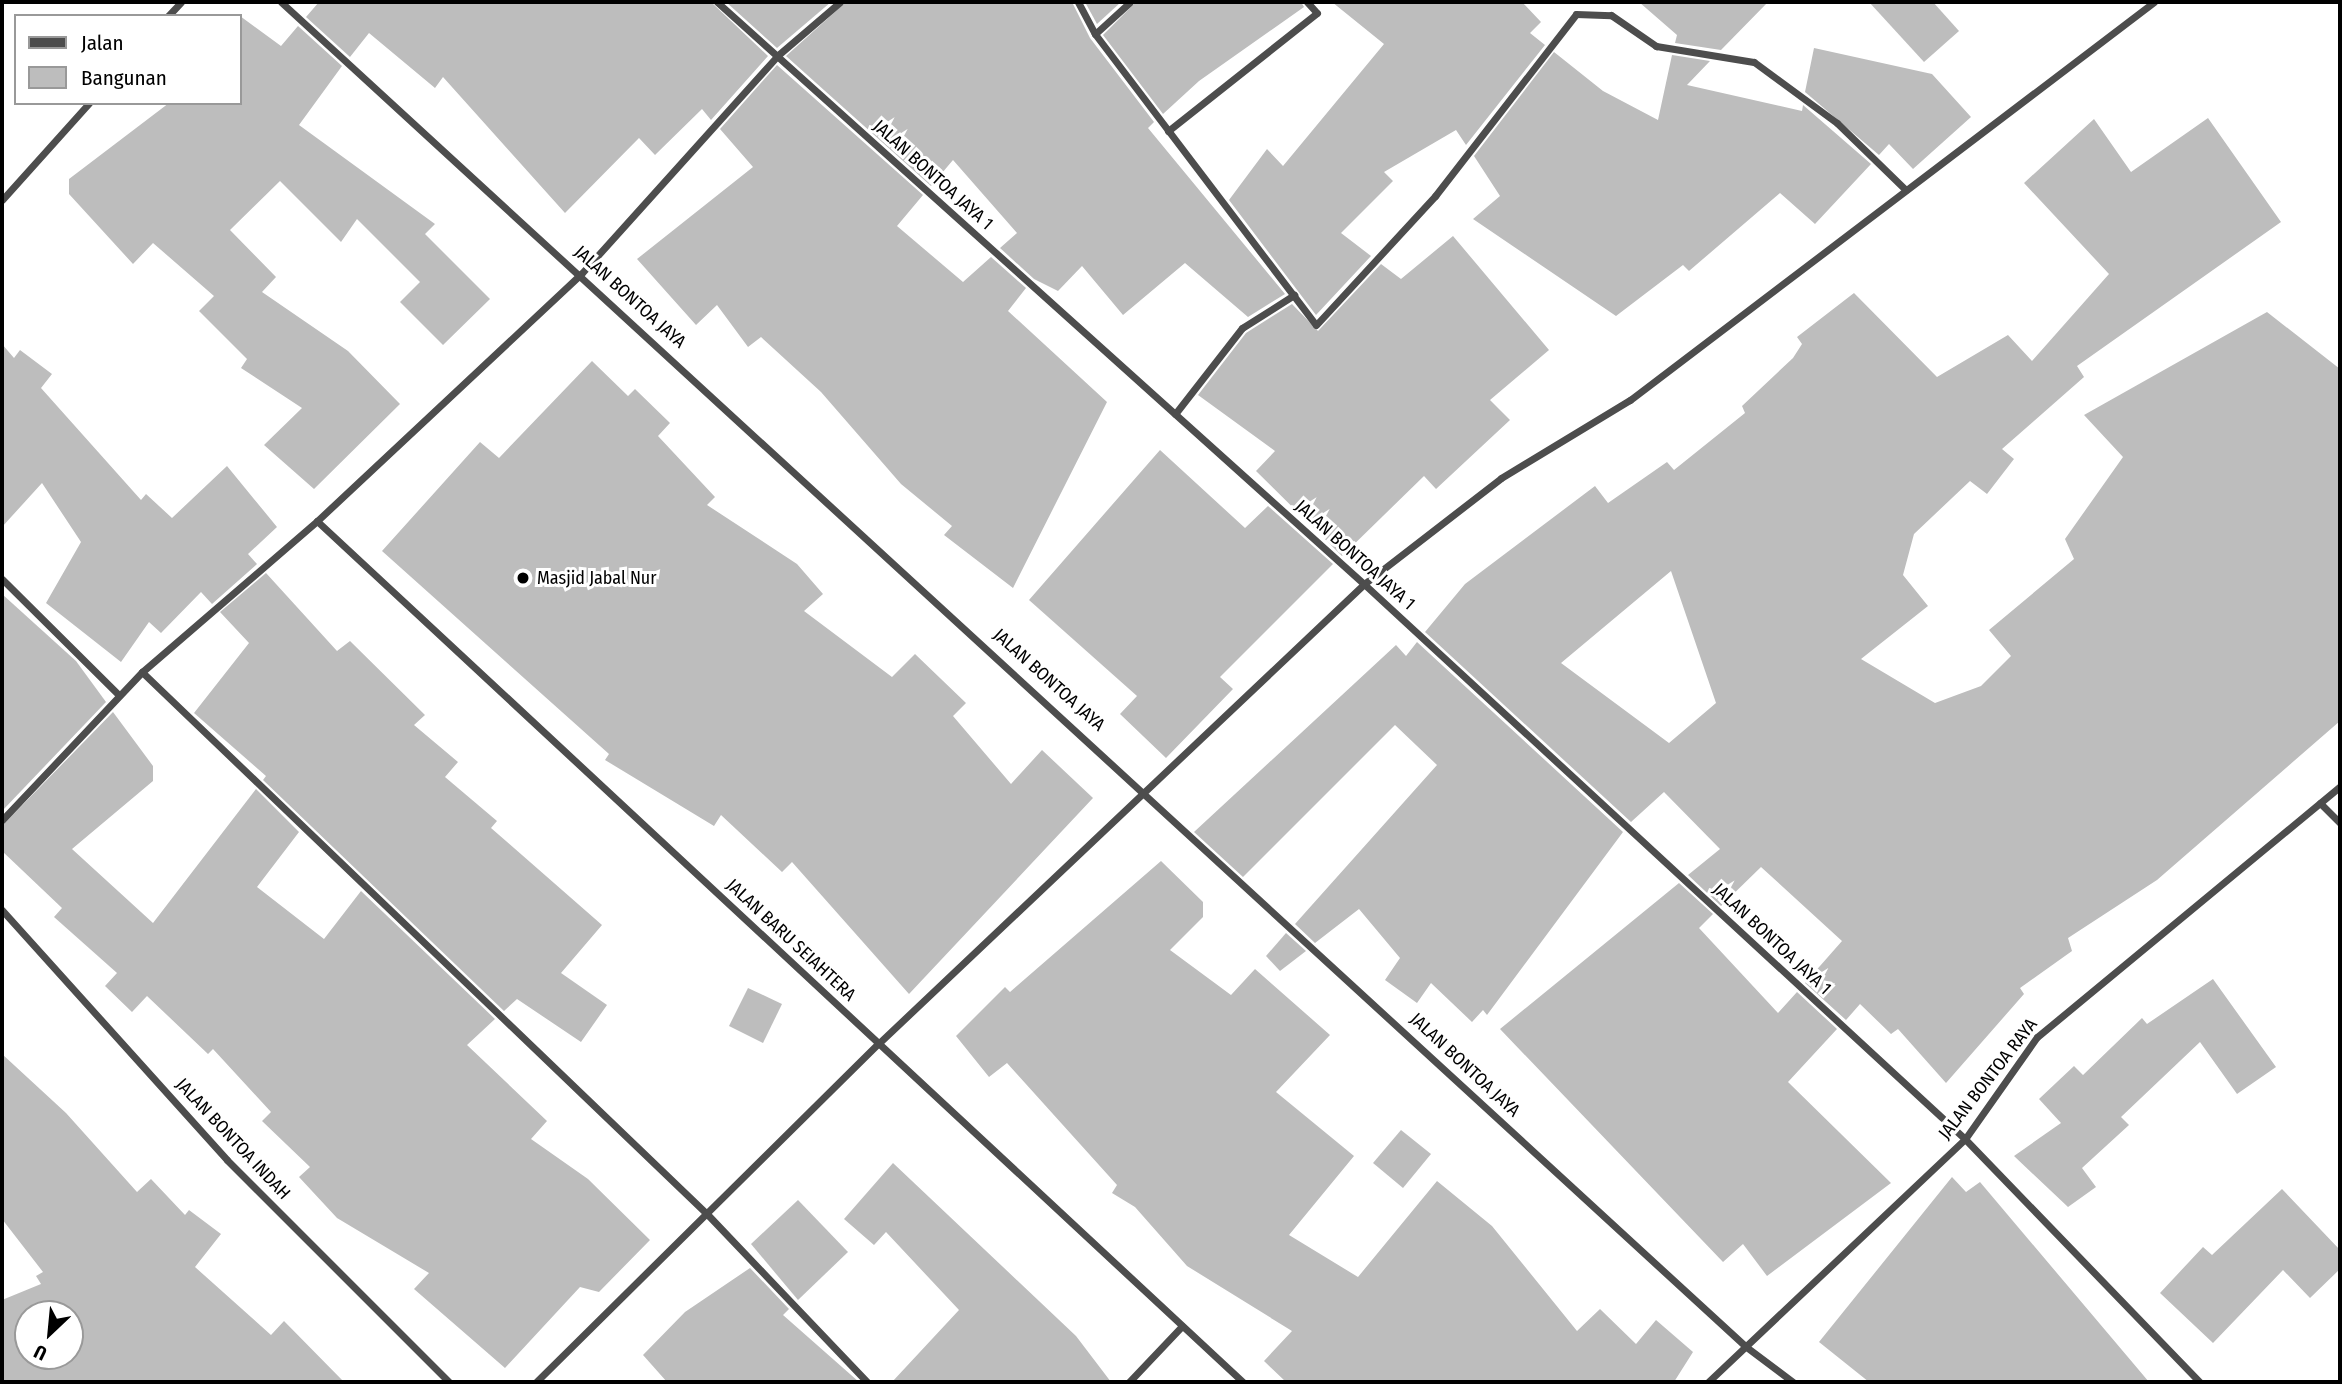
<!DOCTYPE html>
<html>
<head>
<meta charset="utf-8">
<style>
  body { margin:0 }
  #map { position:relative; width:2342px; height:1384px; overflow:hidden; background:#fff; font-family:"Fira Sans Condensed",sans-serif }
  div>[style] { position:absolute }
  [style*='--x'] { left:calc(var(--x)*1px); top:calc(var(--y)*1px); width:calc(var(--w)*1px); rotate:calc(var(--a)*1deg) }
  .building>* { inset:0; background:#bdbdbd }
  .street>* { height:7px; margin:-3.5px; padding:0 3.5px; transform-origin:3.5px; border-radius:3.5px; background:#4d4d4d }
  .dots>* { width:19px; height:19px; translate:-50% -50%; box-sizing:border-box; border:4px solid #fff; border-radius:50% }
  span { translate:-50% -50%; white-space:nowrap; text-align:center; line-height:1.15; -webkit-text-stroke:6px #fff; paint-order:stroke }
  .street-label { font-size:18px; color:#000 }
  .poi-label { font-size:18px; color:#000 }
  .left { translate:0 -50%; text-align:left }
  .frame { position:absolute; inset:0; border:4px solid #000; pointer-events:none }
  .legend { position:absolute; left:14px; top:14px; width:228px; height:91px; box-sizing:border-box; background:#fff; border:2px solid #999; margin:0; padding:9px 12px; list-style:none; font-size:21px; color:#000 }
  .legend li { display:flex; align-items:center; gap:14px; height:35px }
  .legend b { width:35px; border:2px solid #999 }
  .north { position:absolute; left:14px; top:1300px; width:70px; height:70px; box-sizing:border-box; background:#fff; border:2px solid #999; border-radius:50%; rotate:206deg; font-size:19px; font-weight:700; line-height:28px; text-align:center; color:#000 }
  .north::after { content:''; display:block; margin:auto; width:24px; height:32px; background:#000; clip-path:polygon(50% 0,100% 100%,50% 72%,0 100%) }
</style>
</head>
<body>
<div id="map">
  <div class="building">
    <i style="clip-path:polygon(319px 2px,711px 2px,768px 56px,711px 120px,702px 109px,655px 155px,639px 138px,565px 213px,443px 77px,435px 88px,369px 33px,350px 57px,306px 17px)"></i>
    <i style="clip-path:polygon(726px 2px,831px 2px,777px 48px)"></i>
    <i style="clip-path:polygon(846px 2px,1072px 2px,1090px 38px,1154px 122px,1148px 128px,1285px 294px,1248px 317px,1185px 263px,1123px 315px,1082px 266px,1058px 291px,1034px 279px,1000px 248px,1017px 233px,953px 160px,931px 186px,786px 56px)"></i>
    <i style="clip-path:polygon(1085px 2px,1121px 2px,1097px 24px)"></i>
    <i style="clip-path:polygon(1136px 2px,1301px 2px,1304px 7px,1199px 81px,1163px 114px,1103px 35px)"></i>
    <i style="clip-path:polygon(1332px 2px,1522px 2px,1541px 22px,1530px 33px,1545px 45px,1466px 145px,1456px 130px,1384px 172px,1393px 181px,1341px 233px,1371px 256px,1316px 315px,1229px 200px,1267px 149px,1283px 166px,1384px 44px)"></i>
    <i style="clip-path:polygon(1639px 2px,1768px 2px,1721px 50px,1675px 43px,1677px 35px)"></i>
    <i style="clip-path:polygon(1869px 2px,1933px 2px,1959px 31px,1924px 62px)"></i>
    <i style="clip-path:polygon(240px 16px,281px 46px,298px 26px,342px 66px,299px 125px,435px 224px,425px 234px,490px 299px,443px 345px,400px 302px,420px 282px,357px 219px,341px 242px,280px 181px,230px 230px,276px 277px,262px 292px,348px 351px,400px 404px,314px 489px,264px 445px,302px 408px,241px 368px,247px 359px,199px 311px,214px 296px,153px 243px,133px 264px,69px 194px,69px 179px,169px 103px,240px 103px)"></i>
    <i style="clip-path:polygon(1814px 48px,1932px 74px,1971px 117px,1913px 169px,1889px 144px,1879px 155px,1805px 92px)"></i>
    <i style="clip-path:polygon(1554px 52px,1603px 91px,1658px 120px,1672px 55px,1710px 61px,1687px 85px,1802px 111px,1803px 105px,1871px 164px,1815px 224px,1780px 193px,1689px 271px,1683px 265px,1616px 316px,1473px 219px,1500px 196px,1474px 156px)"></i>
    <i style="clip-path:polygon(777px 65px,923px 195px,897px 226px,963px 282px,991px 257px,1026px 288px,1008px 311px,1107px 402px,1013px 588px,944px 535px,952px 526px,901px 484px,821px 392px,761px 337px,748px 347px,717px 305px,696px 325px,637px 259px,753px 167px,720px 129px)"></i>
    <i style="clip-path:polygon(evenodd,2208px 118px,2281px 222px,2077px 366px,2084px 377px,2002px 449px,2014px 459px,1987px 494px,1970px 481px,1914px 534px,1903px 575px,1928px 606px,1861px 659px,1935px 703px,1981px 686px,2011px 656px,1989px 630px,2074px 559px,2065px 539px,2123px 457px,2084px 415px,2267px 312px,2340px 369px,2340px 721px,2157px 880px,2068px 938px,2072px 951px,2020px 988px,2024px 994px,1946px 1083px,1898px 1029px,1891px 1034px,1860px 1004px,1846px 1020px,1805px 983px,1842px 941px,1761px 867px,1721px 906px,1688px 875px,1720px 849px,1664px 792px,1631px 822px,1425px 632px,1465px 584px,1595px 486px,1608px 503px,1667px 462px,1674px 470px,1745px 413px,1742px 406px,1793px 358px,1802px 344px,1797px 337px,1854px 293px,1937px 377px,2008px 335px,2032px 361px,2109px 274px,2024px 183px,2094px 119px,2131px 172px,2208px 118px,1671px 571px,1716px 703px,1669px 743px,1561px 663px,1671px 571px)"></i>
    <i style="clip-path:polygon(1453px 236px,1549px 350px,1490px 400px,1510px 420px,1436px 489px,1424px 476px,1342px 556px,1256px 471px,1275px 451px,1198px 395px,1246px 333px,1292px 304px,1318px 331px,1381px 264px,1401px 279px)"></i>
    <i style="clip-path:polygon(2px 344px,14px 358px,20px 350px,52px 374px,41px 388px,141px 500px,146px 494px,172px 518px,227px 466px,277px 527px,248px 554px,257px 564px,212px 604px,201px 592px,161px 633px,149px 622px,121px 662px,46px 603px,81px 542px,42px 483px,2px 527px)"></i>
    <i style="clip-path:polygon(592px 361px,628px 396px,635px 389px,670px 423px,658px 436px,715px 497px,707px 505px,797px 564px,823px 594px,804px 611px,892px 677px,915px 654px,966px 703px,953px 716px,1011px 784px,1042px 750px,1093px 798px,909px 994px,792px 862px,782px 872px,721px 815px,714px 826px,605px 760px,609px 754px,382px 551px,480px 442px,499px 458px)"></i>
    <i style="clip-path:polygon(1160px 450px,1245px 528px,1268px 506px,1333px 564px,1220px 677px,1233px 689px,1166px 758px,1120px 714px,1137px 696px,1029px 600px)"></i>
    <i style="clip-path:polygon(266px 573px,337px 651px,350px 641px,425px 715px,414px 725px,458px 762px,445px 777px,497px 821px,491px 828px,602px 925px,561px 973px,607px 1005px,581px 1042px,517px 999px,504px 1011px,263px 780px,266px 776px,194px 713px,249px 643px,220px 612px)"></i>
    <i style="clip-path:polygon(2px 594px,76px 661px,106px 702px,2px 811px)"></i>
    <i style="clip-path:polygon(1417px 642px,1623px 832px,1487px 1015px,1483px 1010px,1472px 1022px,1431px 983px,1417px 1003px,1385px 980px,1400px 958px,1359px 909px,1315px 943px,1295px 924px,1437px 765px,1395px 725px,1243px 877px,1194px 832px,1396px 645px,1406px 656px)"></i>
    <i style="clip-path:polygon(113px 712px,153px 766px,153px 781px,72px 849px,153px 923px,256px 789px,299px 832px,257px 887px,324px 939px,361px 891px,495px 1019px,467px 1045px,547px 1121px,531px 1139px,588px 1179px,650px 1240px,599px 1292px,580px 1287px,505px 1368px,414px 1289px,429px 1273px,337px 1218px,299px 1177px,310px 1167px,262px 1121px,271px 1112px,213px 1049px,208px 1054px,147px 996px,132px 1012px,105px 986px,117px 973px,54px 917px,62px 908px,2px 851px,2px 826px)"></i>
    <i style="clip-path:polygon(1161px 861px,1203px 902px,1203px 917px,1170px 950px,1231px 995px,1255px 969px,1330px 1035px,1276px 1092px,1354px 1156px,1289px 1235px,1358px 1277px,1437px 1181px,1492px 1226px,1577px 1331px,1600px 1309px,1636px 1344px,1656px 1320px,1693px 1352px,1674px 1382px,1286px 1382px,1264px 1361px,1292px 1331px,1187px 1266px,1135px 1207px,1112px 1193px,1117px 1185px,1007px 1063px,989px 1077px,956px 1036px,1005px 987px,1010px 992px)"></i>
    <i style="clip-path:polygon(1679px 883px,1713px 914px,1699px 928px,1778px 1013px,1797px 992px,1837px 1029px,1788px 1082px,1891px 1183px,1767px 1276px,1743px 1244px,1723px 1262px,1500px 1029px)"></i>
    <i style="clip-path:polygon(1286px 933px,1306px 951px,1280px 971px,1266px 956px)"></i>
    <i style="clip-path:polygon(2213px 979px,2276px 1067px,2237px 1094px,2200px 1042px,2121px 1117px,2129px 1125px,2082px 1168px,2096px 1187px,2068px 1207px,2014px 1156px,2061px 1123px,2039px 1099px,2074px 1066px,2083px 1075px,2142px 1018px,2147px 1024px)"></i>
    <i style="clip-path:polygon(748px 988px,782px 1004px,763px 1043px,729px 1026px)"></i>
    <i style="clip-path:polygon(evenodd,2px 1054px,66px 1113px,137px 1192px,151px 1179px,185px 1215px,189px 1210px,221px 1234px,195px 1267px,271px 1335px,284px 1321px,344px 1382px,2px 1382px,2px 1300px,41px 1284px,36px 1276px,43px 1272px,2px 1219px,2px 1054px,28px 1314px,70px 1314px,70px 1356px,28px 1356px,28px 1314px)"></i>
    <i style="clip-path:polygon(1401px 1130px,1431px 1154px,1403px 1188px,1373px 1163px)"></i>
    <i style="clip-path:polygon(893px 1163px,1076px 1336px,1111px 1382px,892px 1382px,959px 1310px,886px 1232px,874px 1245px,844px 1219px)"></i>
    <i style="clip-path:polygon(1952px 1177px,1966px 1192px,1980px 1182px,2149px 1382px,1869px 1382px,1819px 1342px)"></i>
    <i style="clip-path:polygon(2282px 1189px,2340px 1250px,2340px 1269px,2310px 1298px,2283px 1270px,2213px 1343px,2160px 1293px,2203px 1247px,2212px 1255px)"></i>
    <i style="clip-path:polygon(798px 1200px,848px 1252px,798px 1300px,751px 1244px)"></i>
    <i style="clip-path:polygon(750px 1268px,789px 1309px,783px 1315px,859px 1382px,667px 1382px,643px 1355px,685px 1312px)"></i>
  </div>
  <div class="street">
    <i style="--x:281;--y:2;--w:1987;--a:42.55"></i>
    <i style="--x:1745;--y:1346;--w:60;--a:36.9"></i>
    <i style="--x:717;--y:2;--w:870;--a:41.97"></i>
    <i style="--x:1364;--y:584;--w:818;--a:42.72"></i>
    <i style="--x:1965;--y:1139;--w:338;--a:46"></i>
    <i style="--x:1078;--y:2;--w:36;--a:62"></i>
    <i style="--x:1095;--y:34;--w:365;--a:52.8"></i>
    <i style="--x:1316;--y:325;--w:176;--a:-47.3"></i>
    <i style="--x:1435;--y:196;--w:230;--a:-52.2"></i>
    <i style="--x:1576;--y:14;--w:35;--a:2"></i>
    <i style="--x:1611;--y:15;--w:55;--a:34.6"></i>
    <i style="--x:1656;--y:46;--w:99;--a:9.3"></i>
    <i style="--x:1754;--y:62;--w:103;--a:36.3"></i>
    <i style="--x:1837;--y:123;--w:96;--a:44.2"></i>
    <i style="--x:168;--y:16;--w:19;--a:-47"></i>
    <i style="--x:1095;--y:34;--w:47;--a:-42.4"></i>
    <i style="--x:1168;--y:131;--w:190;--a:-38.4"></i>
    <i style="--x:1317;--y:13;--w:15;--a:-132"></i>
    <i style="--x:2;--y:200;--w:130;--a:-48.1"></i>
    <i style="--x:1175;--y:414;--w:109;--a:-52.1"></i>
    <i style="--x:1242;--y:328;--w:62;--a:-32.4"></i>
    <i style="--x:317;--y:521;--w:1264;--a:42.92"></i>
    <i style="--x:2;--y:579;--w:165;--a:44.8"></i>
    <i style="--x:142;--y:672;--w:784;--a:43.81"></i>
    <i style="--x:708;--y:1215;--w:231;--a:46.4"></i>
    <i style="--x:2320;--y:803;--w:28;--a:45"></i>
    <i style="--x:2;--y:820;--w:204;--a:-46.6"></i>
    <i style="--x:142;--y:672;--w:231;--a:-40.8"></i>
    <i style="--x:317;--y:521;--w:362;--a:-43.1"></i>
    <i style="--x:581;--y:274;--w:293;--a:-48"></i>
    <i style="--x:777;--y:56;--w:83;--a:-40.6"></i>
    <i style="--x:2;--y:910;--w:336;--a:48"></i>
    <i style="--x:227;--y:1160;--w:314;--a:45"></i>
    <i style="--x:536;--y:1382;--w:482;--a:-44.7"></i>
    <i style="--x:879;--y:1043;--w:668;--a:-43.42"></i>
    <i style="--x:1364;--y:584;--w:173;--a:-37.7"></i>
    <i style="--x:1501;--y:478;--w:151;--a:-31.2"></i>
    <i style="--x:1630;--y:400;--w:658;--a:-37.22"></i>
    <i style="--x:1129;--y:1382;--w:77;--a:-46.6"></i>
    <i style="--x:1708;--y:1382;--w:354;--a:-43.4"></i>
    <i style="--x:1965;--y:1139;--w:125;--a:-54.8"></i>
    <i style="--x:2037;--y:1037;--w:393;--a:-39.6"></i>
  </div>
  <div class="dots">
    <i style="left:523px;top:578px;background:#000"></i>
  </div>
  <div class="street-label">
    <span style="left:933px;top:175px;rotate:42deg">JALAN BONTOA JAYA 1</span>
    <span style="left:630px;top:297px;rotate:42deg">JALAN BONTOA JAYA</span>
    <span style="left:1355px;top:555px;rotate:42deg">JALAN BONTOA JAYA 1</span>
    <span style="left:1049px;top:680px;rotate:42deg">JALAN BONTOA JAYA</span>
    <span style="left:1772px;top:939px;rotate:43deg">JALAN BONTOA JAYA 1</span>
    <span style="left:791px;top:940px;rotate:43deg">JALAN BARU SEIAHTERA</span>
    <span style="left:1465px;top:1065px;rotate:43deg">JALAN BONTOA JAYA</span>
    <span style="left:1988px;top:1079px;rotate:-52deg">JALAN BONTOA RAYA</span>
    <span style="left:233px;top:1139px;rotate:47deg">JALAN BONTOA INDAH</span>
  </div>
  <div class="poi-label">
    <span class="left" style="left:537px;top:578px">Masjid Jabal Nur</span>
  </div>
  <div class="frame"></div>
  <ul class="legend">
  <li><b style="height:9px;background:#4d4d4d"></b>Jalan</li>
  <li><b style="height:19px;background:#bdbdbd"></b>Bangunan</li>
  </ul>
  <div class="north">U</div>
</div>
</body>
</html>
